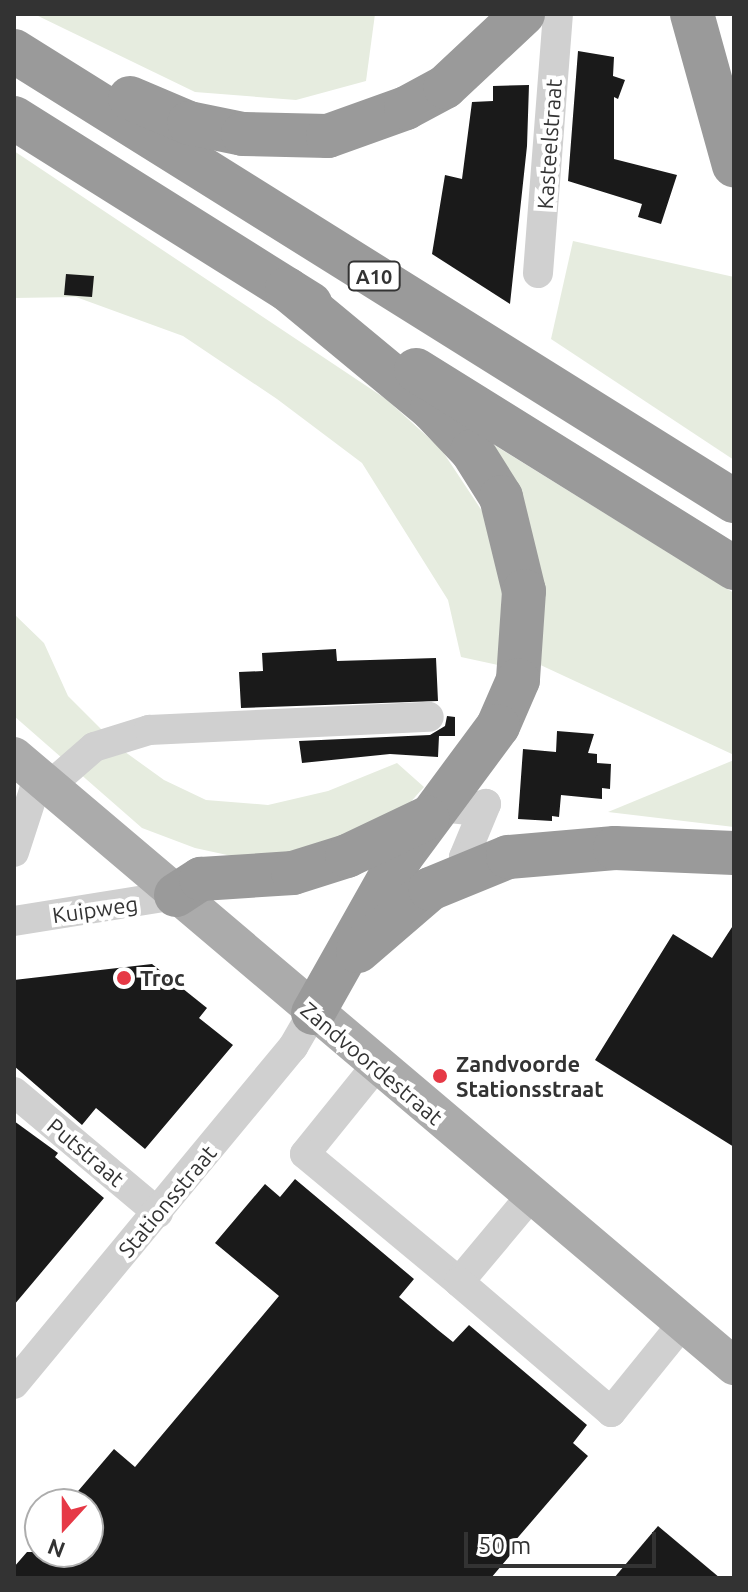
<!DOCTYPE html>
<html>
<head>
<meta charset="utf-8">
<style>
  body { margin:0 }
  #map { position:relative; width:748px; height:1592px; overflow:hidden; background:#fff; font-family:Ubuntu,sans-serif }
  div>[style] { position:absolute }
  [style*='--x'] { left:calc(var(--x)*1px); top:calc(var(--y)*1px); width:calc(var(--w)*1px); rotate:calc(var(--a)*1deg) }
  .green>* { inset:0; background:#e6ecdf }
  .building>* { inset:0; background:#1a1a1a }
  .minor>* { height:30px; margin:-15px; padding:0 15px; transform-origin:15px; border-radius:15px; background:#d0d0d0 }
  .major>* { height:38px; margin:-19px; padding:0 19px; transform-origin:19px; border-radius:19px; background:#ababab }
  .highway>* { height:44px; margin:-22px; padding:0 22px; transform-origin:22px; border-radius:22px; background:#9a9a9a }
  .dots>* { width:22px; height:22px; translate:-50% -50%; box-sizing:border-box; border:4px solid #fff; border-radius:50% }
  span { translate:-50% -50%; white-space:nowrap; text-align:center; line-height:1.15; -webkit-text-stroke:8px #fff; paint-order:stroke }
  .shield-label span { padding:2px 6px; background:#fff; border:2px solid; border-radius:6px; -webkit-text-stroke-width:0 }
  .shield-label { font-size:20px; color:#333; font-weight:700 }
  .street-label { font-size:22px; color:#333 }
  .poi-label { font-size:22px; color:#333; font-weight:700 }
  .left { translate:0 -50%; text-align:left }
  .frame { position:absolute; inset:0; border:16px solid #333; pointer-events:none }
  .north { position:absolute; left:24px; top:1488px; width:80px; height:80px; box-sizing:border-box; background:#fff; border:2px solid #adadad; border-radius:50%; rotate:201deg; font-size:22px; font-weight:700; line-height:32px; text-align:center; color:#333 }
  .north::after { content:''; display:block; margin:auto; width:28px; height:36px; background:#e63946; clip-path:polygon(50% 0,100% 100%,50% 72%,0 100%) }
  .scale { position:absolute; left:464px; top:1532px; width:192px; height:36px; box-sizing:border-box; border:4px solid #333; border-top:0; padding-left:10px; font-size:24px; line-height:28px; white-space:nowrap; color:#333; -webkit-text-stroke:6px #fff; paint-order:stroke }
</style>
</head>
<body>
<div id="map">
  <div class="green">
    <i style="clip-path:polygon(34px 14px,375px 14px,366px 81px,296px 100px,195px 92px)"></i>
    <i style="clip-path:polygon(14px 151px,386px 399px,441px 449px,486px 517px,503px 574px,498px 665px,461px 657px,448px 600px,362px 463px,277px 399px,183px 336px,76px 297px,14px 298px)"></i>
    <i style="clip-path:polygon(573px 241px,734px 277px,734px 460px,551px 339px)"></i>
    <i style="clip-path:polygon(486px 440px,734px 593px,734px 755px,534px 662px)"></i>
    <i style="clip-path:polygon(14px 614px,44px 643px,68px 696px,121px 749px,164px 780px,206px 800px,268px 805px,328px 791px,397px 763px,424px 787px,407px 806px,362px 833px,297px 851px,241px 858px,195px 848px,142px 828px,14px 716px)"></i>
    <i style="clip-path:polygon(734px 760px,734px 827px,608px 812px)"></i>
  </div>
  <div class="building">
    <i style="clip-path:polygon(578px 51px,614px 57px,613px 76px,625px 80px,618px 99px,614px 97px,614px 159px,677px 175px,661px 224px,638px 217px,642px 204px,568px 181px)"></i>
    <i style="clip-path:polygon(529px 85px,527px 146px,510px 304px,432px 254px,445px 175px,462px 179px,472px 102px,493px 101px,493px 86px)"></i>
    <i style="clip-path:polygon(66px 274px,94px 276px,92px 297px,64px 295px)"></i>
    <i style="clip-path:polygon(336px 649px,337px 661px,436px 658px,438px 701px,241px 708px,239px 672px,263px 671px,262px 653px)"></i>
    <i style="clip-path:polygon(447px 716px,455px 717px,455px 736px,439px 736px,438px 757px,390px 754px,302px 763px,299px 741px,430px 735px,445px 726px)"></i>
    <i style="clip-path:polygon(557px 731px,594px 734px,588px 753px,597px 754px,597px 763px,611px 764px,610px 789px,602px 788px,602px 799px,561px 795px,559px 817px,552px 816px,552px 821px,518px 819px,523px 749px,556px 752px)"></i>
    <i style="clip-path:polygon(734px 924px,734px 1147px,595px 1060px,673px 934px,712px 958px)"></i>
    <i style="clip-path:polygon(152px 964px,207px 1008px,199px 1018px,233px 1045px,145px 1149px,96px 1108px,82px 1125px,14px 1066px,14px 980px)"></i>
    <i style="clip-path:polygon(14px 1121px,58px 1153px,55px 1157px,104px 1198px,14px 1305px)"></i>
    <i style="clip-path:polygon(295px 1179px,414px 1279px,399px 1297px,438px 1330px,453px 1342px,469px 1325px,587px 1425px,573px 1443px,588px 1456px,514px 1542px,518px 1546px,491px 1578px,14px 1578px,14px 1567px,27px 1552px,88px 1552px,88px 1504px,67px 1504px,114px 1449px,135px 1467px,279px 1296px,215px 1243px,265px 1184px,280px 1197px)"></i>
    <i style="clip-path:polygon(658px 1526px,720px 1578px,614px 1578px)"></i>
  </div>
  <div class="minor">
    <i style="--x:538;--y:273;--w:260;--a:-85.6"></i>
    <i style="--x:47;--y:788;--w:62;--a:-41.1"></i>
    <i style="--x:94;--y:747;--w:58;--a:-17.2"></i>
    <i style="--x:149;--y:730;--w:280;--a:-2.7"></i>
    <i style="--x:440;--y:807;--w:27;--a:6"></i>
    <i style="--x:467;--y:810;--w:20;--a:-18"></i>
    <i style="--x:486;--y:804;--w:57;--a:112.5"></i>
    <i style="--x:464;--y:857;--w:13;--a:81"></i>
    <i style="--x:14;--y:852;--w:78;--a:-72"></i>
    <i style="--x:14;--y:921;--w:164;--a:-9.1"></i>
    <i style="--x:376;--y:1066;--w:113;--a:128.9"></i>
    <i style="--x:305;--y:1154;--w:200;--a:39.7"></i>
    <i style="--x:459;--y:1282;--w:112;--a:-50.1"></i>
    <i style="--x:14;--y:1092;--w:188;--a:40"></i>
    <i style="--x:459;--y:1282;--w:200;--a:40.5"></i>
    <i style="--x:611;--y:1412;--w:114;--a:-51"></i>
    <i style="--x:14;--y:1384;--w:438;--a:-50.4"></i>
    <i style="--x:293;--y:1047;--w:39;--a:-60"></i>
  </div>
  <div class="major">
    <i style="--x:14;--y:756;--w:944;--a:40.27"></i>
  </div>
  <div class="highway">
    <i style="--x:692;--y:14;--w:157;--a:74.5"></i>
    <i style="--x:14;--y:51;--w:849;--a:32.01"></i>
    <i style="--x:130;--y:98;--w:64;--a:23"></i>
    <i style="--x:189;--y:123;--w:55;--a:11.5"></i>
    <i style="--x:243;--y:134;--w:85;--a:1.3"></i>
    <i style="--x:328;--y:136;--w:83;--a:-19.7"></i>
    <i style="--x:406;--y:108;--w:44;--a:-28.3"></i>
    <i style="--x:445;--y:87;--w:107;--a:-43.1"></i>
    <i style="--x:14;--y:118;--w:350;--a:32.1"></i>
    <i style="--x:287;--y:289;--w:188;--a:39.6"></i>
    <i style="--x:432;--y:409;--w:58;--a:46.4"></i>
    <i style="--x:472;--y:451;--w:54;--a:57.8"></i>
    <i style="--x:501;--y:497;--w:97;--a:76.3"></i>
    <i style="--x:524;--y:591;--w:89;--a:93.9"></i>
    <i style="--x:518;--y:680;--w:50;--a:113.5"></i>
    <i style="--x:498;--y:726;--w:163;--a:126.5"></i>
    <i style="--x:401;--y:857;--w:179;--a:119.4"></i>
    <i style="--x:416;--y:370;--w:375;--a:31.9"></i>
    <i style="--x:176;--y:895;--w:30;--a:-33"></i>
    <i style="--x:201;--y:879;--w:92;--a:-3.7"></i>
    <i style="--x:293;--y:873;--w:57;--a:-17.5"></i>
    <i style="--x:347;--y:856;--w:89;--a:-25.4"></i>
    <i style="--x:358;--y:951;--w:95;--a:-40.7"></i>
    <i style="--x:430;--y:889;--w:84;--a:-22.3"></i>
    <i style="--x:508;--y:857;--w:107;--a:-4.8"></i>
    <i style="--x:615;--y:848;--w:119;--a:2.4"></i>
  </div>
  <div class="dots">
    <i style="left:124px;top:978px;background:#e63946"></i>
    <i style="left:440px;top:1076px;background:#e63946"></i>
  </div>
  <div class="shield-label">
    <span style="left:374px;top:276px">A10</span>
  </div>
  <div class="street-label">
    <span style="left:549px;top:144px;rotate:-86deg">Kasteelstraat</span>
    <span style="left:95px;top:909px;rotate:-8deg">Kuipweg</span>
    <span style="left:372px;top:1063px;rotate:40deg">Zandvoordestraat</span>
    <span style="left:86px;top:1152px;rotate:40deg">Putstraat</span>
    <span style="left:167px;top:1201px;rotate:-50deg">Stationsstraat</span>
  </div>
  <div class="poi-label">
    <span class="left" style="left:140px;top:978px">Troc</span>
    <span class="left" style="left:456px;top:1076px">Zandvoorde<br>Stationsstraat</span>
  </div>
  <div class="frame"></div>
  <div class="north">N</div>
  <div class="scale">50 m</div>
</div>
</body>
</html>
